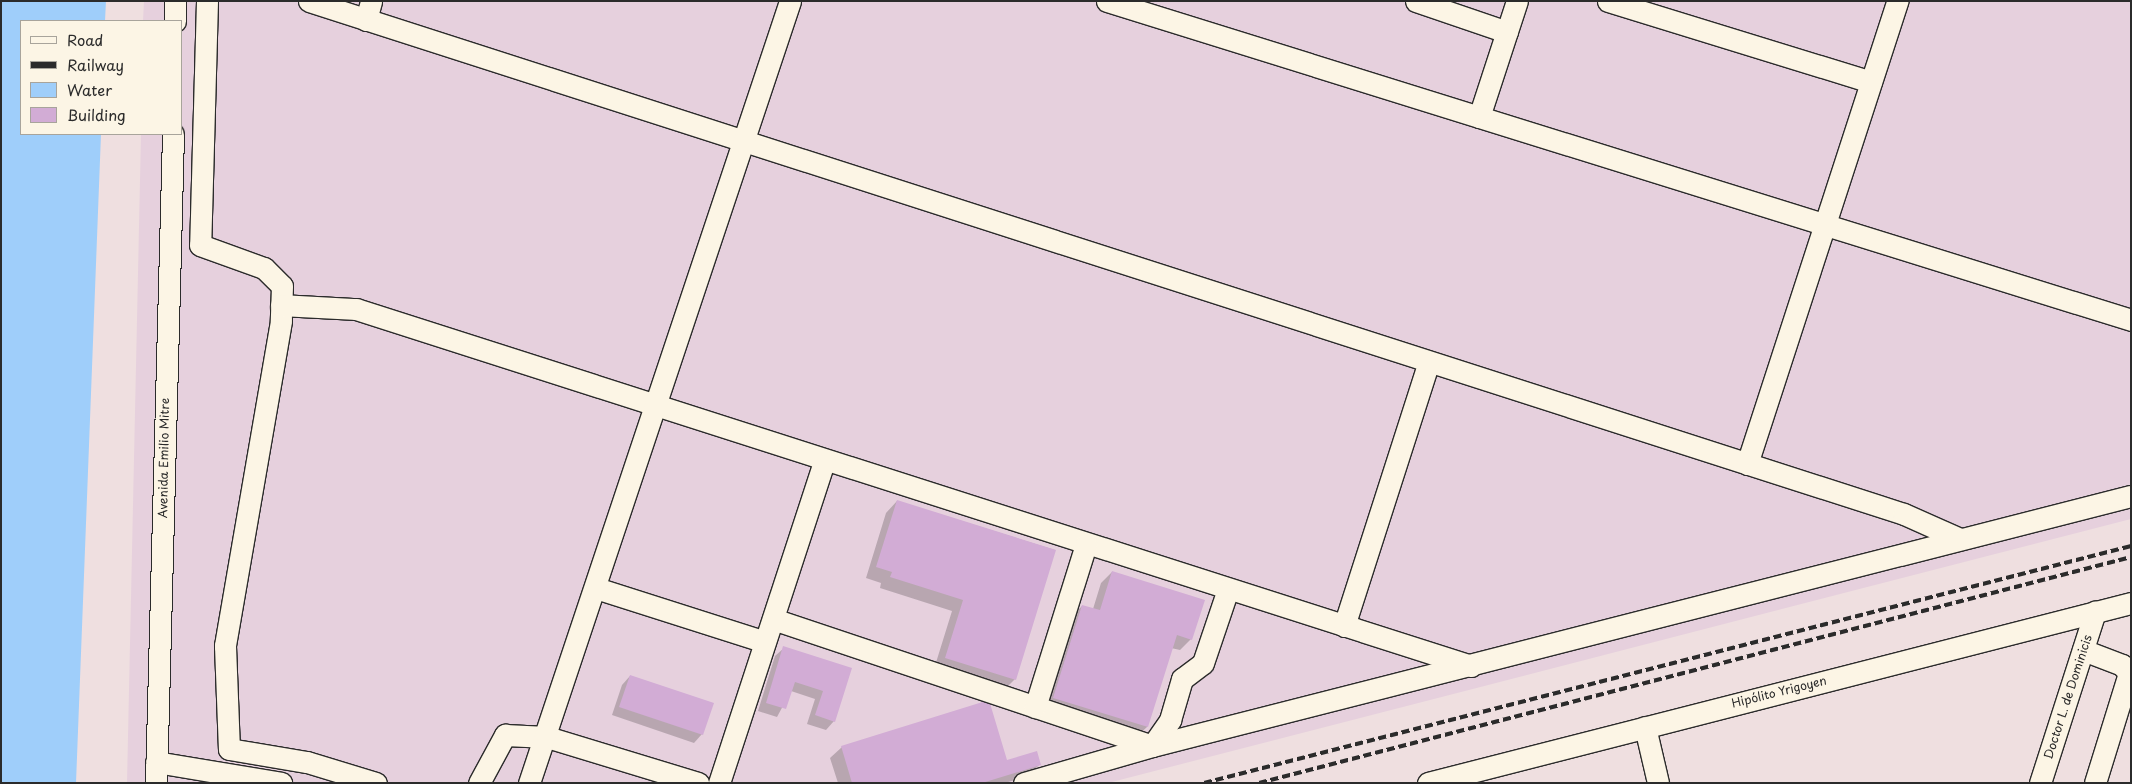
<!DOCTYPE html>
<html>
<head>
<meta charset="utf-8">
<style>
  body { margin:0 }
  #map { position:relative; width:2132px; height:784px; overflow:hidden; background:#efdfe0; font-family:"Playpen Sans",sans-serif }
  div>[style] { position:absolute }
  [style*='--x'] { left:calc(var(--x)*1px); top:calc(var(--y)*1px); width:calc(var(--w)*1px); rotate:calc(var(--a)*1deg) }
  .built>* { inset:0; background:#e6d0dd }
  .water>* { inset:0; background:#9fcefa }
  .shadow>* { inset:0; background:#0003 }
  .building>* { inset:0; background:#d2acd5 }
  .roads { filter:drop-shadow(1px 0 #2b2b2b) drop-shadow(-1px 0 #2b2b2b) drop-shadow(0 1px #2b2b2b) drop-shadow(0 -1px #2b2b2b) }
  .minor>* { height:21px; margin:-10.5px; padding:0 10.5px; transform-origin:10.5px; border-radius:10.5px; background:#fcf5e5 }
  .rail>* { height:4px; margin-top:-2px; transform-origin:0; background:repeating-linear-gradient(90deg,#2b2b2b 0 8px,transparent 0 12px) }
  span { translate:-50% -50%; white-space:nowrap; text-align:center; line-height:1.15; -webkit-text-stroke:4px #fcf5e5; paint-order:stroke }
  .street-label { font-size:12px; color:#2b2b2b }
  .frame { position:absolute; inset:0; border:2px solid #2b2b2b; pointer-events:none }
  .legend { position:absolute; left:20px; top:20px; width:162px; height:115px; box-sizing:border-box; background:#fcf5e5; border:1px solid #a8a49b; margin:0; padding:6px 9px; list-style:none; font-size:15px; color:#2b2b2b }
  .legend li { display:flex; align-items:center; gap:10px; height:25px }
  .legend b { width:25px; border:1px solid #a8a49b }
</style>
</head>
<body>
<div id="map">
  <div class="built">
    <i style="clip-path:polygon(144px 1px,2131px 1px,2131px 519px,1108px 783px,127px 783px,141px 134px,181px 134px,181px 21px,143px 21px)"></i>
  </div>
  <div class="water">
    <i style="clip-path:polygon(1px 1px,106px 1px,105px 21px,21px 21px,21px 134px,101px 134px,76px 783px,1px 783px)"></i>
  </div>
  <div class="shadow">
    <i style="clip-path:polygon(897px 501px,1055px 550px,1015px 679px,1003px 691px,934px 669px,952px 611px,880px 588px,881px 583px,866px 578px,886px 513px)"></i>
    <i style="clip-path:polygon(1112px 572px,1191px 639px,1180px 650px,1171px 648px,1147px 727px,1135px 738px,1042px 709px,1071px 617px,1082px 606px,1093px 609px,1101px 583px)"></i>
    <i style="clip-path:polygon(784px 648px,850px 669px,834px 721px,826px 730px,807px 724px,815px 699px,791px 691px,777px 717px,758px 711px,775px 656px)"></i>
    <i style="clip-path:polygon(630px 676px,702px 734px,694px 743px,612px 715px,622px 685px)"></i>
    <i style="clip-path:polygon(842px 747px,1006px 762px,1040px 764px,1028px 776px,1005px 783px,838px 783px,830px 758px)"></i>
  </div>
  <div class="building">
    <i style="clip-path:polygon(897px 500px,1056px 550px,1016px 680px,945px 658px,963px 600px,890px 577px,892px 572px,876px 567px)"></i>
    <i style="clip-path:polygon(1112px 571px,1205px 600px,1192px 640px,1177px 635px,1148px 727px,1053px 698px,1082px 605px,1100px 610px)"></i>
    <i style="clip-path:polygon(783px 646px,852px 668px,835px 722px,815px 715px,823px 691px,795px 682px,786px 709px,766px 703px)"></i>
    <i style="clip-path:polygon(630px 675px,714px 703px,703px 735px,619px 707px)"></i>
    <i style="clip-path:polygon(989px 700px,1007px 760px,1037px 751px,1041px 765px,982px 783px,852px 783px,841px 746px)"></i>
  </div>
  <div class="roads">
    <div class="minor">
      <i style="--x:207;--y:1;--w:244;--a:91.6"></i>
      <i style="--x:200;--y:245;--w:68;--a:19.8"></i>
      <i style="--x:264;--y:268;--w:25;--a:45"></i>
      <i style="--x:282;--y:286;--w:35;--a:92"></i>
      <i style="--x:281;--y:321;--w:330;--a:99.8"></i>
      <i style="--x:225;--y:646;--w:103;--a:87.8"></i>
      <i style="--x:229;--y:749;--w:79;--a:9.5"></i>
      <i style="--x:307;--y:762;--w:72;--a:16.9"></i>
      <i style="--x:309;--y:1;--w:1675;--a:17.83"></i>
      <i style="--x:1904;--y:514;--w:61;--a:24.1"></i>
      <i style="--x:1107;--y:1;--w:1073;--a:17.3"></i>
      <i style="--x:1416;--y:1;--w:96;--a:18.8"></i>
      <i style="--x:1608;--y:1;--w:275;--a:17.1"></i>
      <i style="--x:366;--y:20;--w:20;--a:-75"></i>
      <i style="--x:175;--y:21;--w:20;--a:-90"></i>
      <i style="--x:1479;--y:117;--w:122;--a:-71.9"></i>
      <i style="--x:281;--y:305;--w:75;--a:3.1"></i>
      <i style="--x:356;--y:309;--w:1171;--a:17.75"></i>
      <i style="--x:1747;--y:464;--w:487;--a:-72"></i>
      <i style="--x:596;--y:588;--w:177;--a:17.7"></i>
      <i style="--x:773;--y:619;--w:400;--a:18.5"></i>
      <i style="--x:1152;--y:746;--w:32;--a:-55"></i>
      <i style="--x:1170;--y:720;--w:43;--a:-73.7"></i>
      <i style="--x:1182;--y:679;--w:26;--a:-37"></i>
      <i style="--x:1203;--y:663;--w:78;--a:-71.3"></i>
      <i style="--x:1344;--y:626;--w:277;--a:-72.2"></i>
      <i style="--x:2083;--y:650;--w:42;--a:21"></i>
      <i style="--x:2122;--y:665;--w:11;--a:49"></i>
      <i style="--x:2129;--y:673;--w:115;--a:107.2"></i>
      <i style="--x:1035;--y:707;--w:171;--a:-72.6"></i>
      <i style="--x:1645;--y:727;--w:57;--a:76.9"></i>
      <i style="--x:156;--y:762;--w:127;--a:9.5"></i>
      <i style="--x:156;--y:783;--w:649;--a:-88.5"></i>
      <i style="--x:479;--y:783;--w:55;--a:-61.6"></i>
      <i style="--x:505;--y:735;--w:42;--a:2.7"></i>
      <i style="--x:547;--y:737;--w:158;--a:16.9"></i>
      <i style="--x:529;--y:783;--w:824;--a:-71.54"></i>
      <i style="--x:719;--y:783;--w:339;--a:-71.9"></i>
      <i style="--x:1024;--y:783;--w:133;--a:-16.1"></i>
      <i style="--x:1152;--y:746;--w:1010;--a:-14.33"></i>
      <i style="--x:1428;--y:783;--w:726;--a:-14.36"></i>
      <i style="--x:2040;--y:783;--w:180;--a:-72.2"></i>
    </div>
  </div>
  <div class="rail">
    <i style="--x:1204;--y:783;--w:957;--a:-14.34"></i>
    <i style="--x:1259;--y:783;--w:901;--a:-14.53"></i>
  </div>
  <div class="street-label">
    <span style="left:164px;top:458px;rotate:-89deg">Avenida Emilio Mitre</span>
    <span style="left:1779px;top:692px;rotate:-14deg">Hipólito Yrigoyen</span>
    <span style="left:2068px;top:697px;rotate:-72deg">Doctor L. de Dominicis</span>
  </div>
  <div class="frame"></div>
  <ul class="legend">
  <li><b style="height:6px;background:#fcf5e5"></b>Road</li>
  <li><b style="height:6px;background:#2b2b2b"></b>Railway</li>
  <li><b style="height:14px;background:#9fcefa"></b>Water</li>
  <li><b style="height:14px;background:#d2acd5"></b>Building</li>
  </ul>
</div>
</body>
</html>
